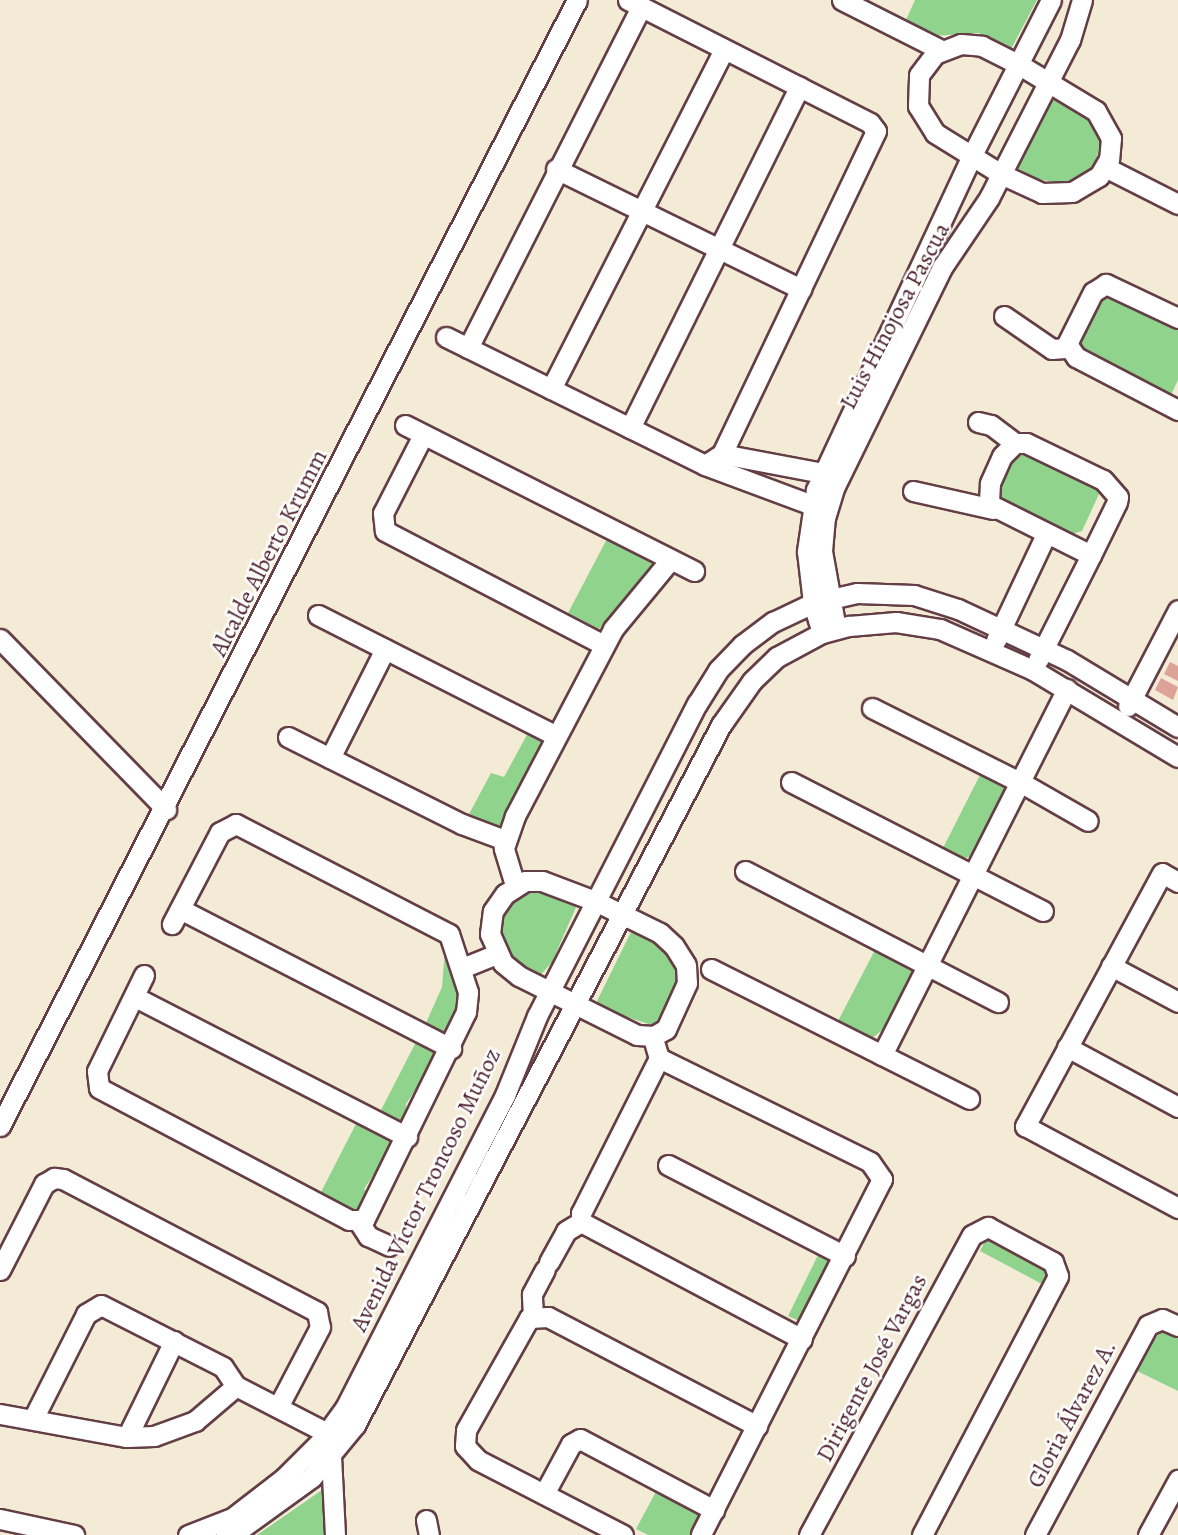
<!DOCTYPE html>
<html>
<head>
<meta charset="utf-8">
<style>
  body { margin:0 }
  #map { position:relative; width:1178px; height:1535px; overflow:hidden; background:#f4ebd6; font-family:Alegreya,serif }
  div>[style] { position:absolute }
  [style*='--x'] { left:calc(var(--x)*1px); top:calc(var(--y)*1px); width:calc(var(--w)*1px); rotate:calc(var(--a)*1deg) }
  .green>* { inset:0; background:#8fd38c }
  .building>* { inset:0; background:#dda398 }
  .roads { filter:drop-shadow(2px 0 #643e45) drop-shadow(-2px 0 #643e45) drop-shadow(0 2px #643e45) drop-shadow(0 -2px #643e45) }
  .minor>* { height:19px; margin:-9.5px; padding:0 9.5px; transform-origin:9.5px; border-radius:9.5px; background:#fff }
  span { translate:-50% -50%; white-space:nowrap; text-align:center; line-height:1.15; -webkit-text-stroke:5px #fff; paint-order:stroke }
  .street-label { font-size:24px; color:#4a1f2b }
</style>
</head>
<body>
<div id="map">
  <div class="green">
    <i style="clip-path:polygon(915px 0,1037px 0,1011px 49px,979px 33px,933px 36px,906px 20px)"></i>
    <i style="clip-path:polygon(1055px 96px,1091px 119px,1101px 141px,1094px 167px,1069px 184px,1036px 179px,1016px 167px)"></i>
    <i style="clip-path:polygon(1108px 293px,1178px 330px,1178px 380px,1171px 395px,1084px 352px,1080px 337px)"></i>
    <i style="clip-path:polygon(1026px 451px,1097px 487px,1099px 494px,1082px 531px,1068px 535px,1000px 501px,995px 490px,1009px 456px)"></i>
    <i style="clip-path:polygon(608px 537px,657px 561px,599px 629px,568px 613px)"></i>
    <i style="clip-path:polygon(529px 731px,544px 739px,545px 744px,504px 823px,497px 827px,468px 816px,491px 773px,504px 777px)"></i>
    <i style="clip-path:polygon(982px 771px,1005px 785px,1006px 791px,979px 845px,972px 856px,961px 859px,942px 850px)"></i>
    <i style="clip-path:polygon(540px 887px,577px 905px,552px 962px,538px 978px,506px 956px,497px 924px,503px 907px,522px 889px)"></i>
    <i style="clip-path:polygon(632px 930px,661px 946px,679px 972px,678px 990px,655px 1026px,602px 1009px,597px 1001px)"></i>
    <i style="clip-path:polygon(876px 948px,915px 970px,885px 1028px,871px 1039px,837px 1023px)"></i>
    <i style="clip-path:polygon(445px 950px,460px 1005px,447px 1031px,440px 1032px,426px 1023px,442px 987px)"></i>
    <i style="clip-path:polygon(417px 1040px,436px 1051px,436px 1058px,406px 1104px,407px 1120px,399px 1124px,379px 1114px)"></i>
    <i style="clip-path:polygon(358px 1120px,390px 1139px,392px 1147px,364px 1189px,369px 1194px,359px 1212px,320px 1194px)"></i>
    <i style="clip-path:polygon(988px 1235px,1051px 1268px,1042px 1284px,980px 1251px)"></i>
    <i style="clip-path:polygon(820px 1251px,836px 1259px,804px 1323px,788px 1316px)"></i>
    <i style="clip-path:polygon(1161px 1330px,1178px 1338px,1178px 1391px,1135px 1370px)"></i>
    <i style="clip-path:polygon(658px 1488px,706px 1514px,695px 1535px,648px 1535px,636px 1529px)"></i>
    <i style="clip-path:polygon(322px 1490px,326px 1493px,330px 1535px,257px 1535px)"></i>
  </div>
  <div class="building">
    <i style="clip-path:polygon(1170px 662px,1178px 666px,1178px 681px,1164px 674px)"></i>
    <i style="clip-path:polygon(1161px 678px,1178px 687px,1173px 700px,1155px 690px)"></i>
  </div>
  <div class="roads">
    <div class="minor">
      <i style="--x:628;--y:0;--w:271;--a:26.9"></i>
      <i style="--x:870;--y:123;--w:10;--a:53"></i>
      <i style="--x:876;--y:131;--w:358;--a:115.5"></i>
      <i style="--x:722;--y:454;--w:20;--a:147"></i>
      <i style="--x:842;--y:0;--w:111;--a:26.8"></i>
      <i style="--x:961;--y:44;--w:21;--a:5"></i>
      <i style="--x:982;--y:46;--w:40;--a:26.6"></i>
      <i style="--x:1018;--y:64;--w:91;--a:31.1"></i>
      <i style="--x:1096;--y:111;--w:31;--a:61"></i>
      <i style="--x:1111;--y:138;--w:21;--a:95"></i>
      <i style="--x:1109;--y:159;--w:20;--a:120"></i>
      <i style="--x:1099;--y:176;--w:31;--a:149"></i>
      <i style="--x:1072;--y:192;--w:30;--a:178"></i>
      <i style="--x:1042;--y:193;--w:45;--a:-155.1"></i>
      <i style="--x:1001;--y:174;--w:78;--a:-148.2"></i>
      <i style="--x:935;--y:133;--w:32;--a:-122"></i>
      <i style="--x:918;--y:106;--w:31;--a:-88"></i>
      <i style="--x:919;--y:75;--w:26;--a:-53"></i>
      <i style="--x:935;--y:54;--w:28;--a:-21"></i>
      <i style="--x:1105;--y:167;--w:82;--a:26.9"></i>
      <i style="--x:556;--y:169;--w:273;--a:26.1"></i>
      <i style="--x:1004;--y:316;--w:58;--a:34.5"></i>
      <i style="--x:1052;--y:349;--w:16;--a:-4"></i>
      <i style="--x:1178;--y:318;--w:80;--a:-154.7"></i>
      <i style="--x:1106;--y:284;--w:15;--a:148"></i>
      <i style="--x:1093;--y:292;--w:58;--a:116.6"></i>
      <i style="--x:1067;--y:344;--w:16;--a:55"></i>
      <i style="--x:1076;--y:357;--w:115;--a:27.5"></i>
      <i style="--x:446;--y:337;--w:289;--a:26.3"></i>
      <i style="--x:705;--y:465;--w:114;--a:20.5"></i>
      <i style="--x:468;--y:348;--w:382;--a:-63.1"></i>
      <i style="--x:551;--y:389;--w:381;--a:-63"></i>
      <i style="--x:978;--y:422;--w:13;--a:13"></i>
      <i style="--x:991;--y:425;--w:30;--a:37"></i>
      <i style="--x:405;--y:425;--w:324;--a:26.8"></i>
      <i style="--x:630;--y:428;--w:381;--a:-63.6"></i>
      <i style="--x:423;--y:435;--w:88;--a:117.1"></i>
      <i style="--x:383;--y:513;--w:18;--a:84"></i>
      <i style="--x:385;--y:531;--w:247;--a:27.5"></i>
      <i style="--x:722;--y:454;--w:103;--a:10.7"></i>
      <i style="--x:913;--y:491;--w:82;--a:12.7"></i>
      <i style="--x:318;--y:615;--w:267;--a:26.9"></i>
      <i style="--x:836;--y:629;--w:79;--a:-100.2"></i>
      <i style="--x:822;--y:551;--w:33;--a:-85"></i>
      <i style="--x:825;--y:518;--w:34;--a:-73"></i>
      <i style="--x:835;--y:486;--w:245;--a:-63.9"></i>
      <i style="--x:943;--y:266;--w:82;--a:-55.9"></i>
      <i style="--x:989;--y:198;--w:178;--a:-62.9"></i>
      <i style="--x:1070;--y:40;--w:42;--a:-73.3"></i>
      <i style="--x:822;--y:633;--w:31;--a:-107"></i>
      <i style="--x:813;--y:603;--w:52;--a:-96.6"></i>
      <i style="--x:807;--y:551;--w:62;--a:-81.6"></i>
      <i style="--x:816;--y:490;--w:367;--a:-65"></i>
      <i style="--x:971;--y:157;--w:176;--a:-63"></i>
      <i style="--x:0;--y:639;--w:238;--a:45.7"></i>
      <i style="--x:996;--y:640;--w:117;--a:-64.7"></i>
      <i style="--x:1038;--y:660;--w:118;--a:-63.2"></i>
      <i style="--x:1091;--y:555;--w:59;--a:-63.9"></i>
      <i style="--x:1117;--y:502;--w:5;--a:-79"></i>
      <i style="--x:1118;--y:497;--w:23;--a:-131"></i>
      <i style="--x:1103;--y:480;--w:85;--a:-154.3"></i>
      <i style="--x:1026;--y:443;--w:11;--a:180"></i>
      <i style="--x:1015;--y:443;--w:18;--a:135"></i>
      <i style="--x:1002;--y:456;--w:30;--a:114"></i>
      <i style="--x:990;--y:483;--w:21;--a:93"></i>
      <i style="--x:989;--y:504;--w:114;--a:26.6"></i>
      <i style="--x:1128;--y:706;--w:108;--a:-62.5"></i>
      <i style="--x:872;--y:708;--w:165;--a:26.6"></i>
      <i style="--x:1020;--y:782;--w:78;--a:29.8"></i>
      <i style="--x:288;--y:737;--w:195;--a:26.6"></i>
      <i style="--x:462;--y:824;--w:46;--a:20.4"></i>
      <i style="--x:330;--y:758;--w:122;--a:-63.2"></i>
      <i style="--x:791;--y:782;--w:283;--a:27.1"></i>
      <i style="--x:745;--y:871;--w:285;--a:27.4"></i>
      <i style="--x:525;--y:881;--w:17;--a:0"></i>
      <i style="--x:542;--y:881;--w:57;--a:20.7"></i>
      <i style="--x:595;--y:901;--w:72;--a:26.2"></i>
      <i style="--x:660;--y:933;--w:19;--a:43"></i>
      <i style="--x:674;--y:946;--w:22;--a:58"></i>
      <i style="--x:686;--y:965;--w:18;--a:87"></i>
      <i style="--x:687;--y:983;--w:51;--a:114.5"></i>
      <i style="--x:666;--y:1029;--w:14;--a:150"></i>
      <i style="--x:654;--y:1036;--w:17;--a:-177"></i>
      <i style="--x:637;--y:1035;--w:132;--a:-153.4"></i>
      <i style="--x:519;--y:976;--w:21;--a:-141"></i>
      <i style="--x:503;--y:963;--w:32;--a:-114"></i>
      <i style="--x:490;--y:934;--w:23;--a:-83"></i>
      <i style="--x:493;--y:911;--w:21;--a:-55"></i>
      <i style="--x:505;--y:894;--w:24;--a:-33"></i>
      <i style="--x:1178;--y:882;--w:18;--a:-151"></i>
      <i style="--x:1162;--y:873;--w:288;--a:118.4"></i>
      <i style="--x:1025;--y:1126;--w:174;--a:28.2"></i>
      <i style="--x:515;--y:885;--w:39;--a:-107"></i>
      <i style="--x:504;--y:848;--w:34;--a:-71"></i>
      <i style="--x:515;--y:816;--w:211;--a:-62.3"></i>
      <i style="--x:613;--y:629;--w:89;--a:-50.4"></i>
      <i style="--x:180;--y:909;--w:305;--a:27.2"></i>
      <i style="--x:1111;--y:966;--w:76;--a:28.2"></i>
      <i style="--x:462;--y:968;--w:38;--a:-22"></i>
      <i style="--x:711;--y:969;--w:289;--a:26.7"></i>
      <i style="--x:144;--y:975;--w:107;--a:116.1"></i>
      <i style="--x:97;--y:1071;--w:17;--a:83"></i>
      <i style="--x:99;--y:1088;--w:283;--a:27.8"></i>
      <i style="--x:349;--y:1220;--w:15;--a:0"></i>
      <i style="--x:364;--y:1220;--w:232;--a:-63.9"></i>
      <i style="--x:466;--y:1012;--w:20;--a:-84"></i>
      <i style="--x:468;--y:992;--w:61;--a:-108.1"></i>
      <i style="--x:449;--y:934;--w:240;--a:-152.7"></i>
      <i style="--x:236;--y:824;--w:18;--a:153"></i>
      <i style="--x:220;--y:832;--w:104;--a:117.6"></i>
      <i style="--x:135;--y:997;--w:306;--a:27.2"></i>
      <i style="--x:655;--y:1045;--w:14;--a:73"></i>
      <i style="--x:659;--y:1058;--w:174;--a:116.7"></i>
      <i style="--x:581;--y:1213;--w:9;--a:90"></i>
      <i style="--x:581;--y:1222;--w:250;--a:27.9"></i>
      <i style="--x:1067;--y:1047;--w:126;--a:28.4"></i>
      <i style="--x:882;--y:1055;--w:410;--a:-63.2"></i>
      <i style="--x:659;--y:1058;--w:235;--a:26.2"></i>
      <i style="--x:870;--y:1162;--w:21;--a:55"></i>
      <i style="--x:882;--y:1179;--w:399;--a:117"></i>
      <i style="--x:0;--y:1126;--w:1265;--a:-62.87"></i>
      <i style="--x:668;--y:1165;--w:199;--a:27.2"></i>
      <i style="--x:359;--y:1222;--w:17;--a:57"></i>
      <i style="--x:368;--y:1236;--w:23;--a:25"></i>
      <i style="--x:549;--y:1262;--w:35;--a:-61"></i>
      <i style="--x:566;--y:1231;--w:17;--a:-31"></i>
      <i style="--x:0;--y:1270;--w:97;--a:-62.9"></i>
      <i style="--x:44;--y:1184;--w:12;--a:-31"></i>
      <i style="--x:54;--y:1178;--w:9;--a:6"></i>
      <i style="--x:63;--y:1179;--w:287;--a:27.6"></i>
      <i style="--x:317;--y:1312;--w:15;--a:79"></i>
      <i style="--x:320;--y:1327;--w:90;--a:117.7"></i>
      <i style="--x:533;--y:1316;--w:22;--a:-93"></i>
      <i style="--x:532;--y:1294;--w:27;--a:-62"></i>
      <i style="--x:0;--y:1414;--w:129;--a:10.3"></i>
      <i style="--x:127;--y:1437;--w:27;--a:-2"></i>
      <i style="--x:154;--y:1436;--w:44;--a:-20.1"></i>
      <i style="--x:195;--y:1421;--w:54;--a:-40.5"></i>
      <i style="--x:33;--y:1419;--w:118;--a:-63.2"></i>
      <i style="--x:86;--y:1314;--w:17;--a:-31"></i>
      <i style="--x:101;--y:1305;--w:137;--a:26.9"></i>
      <i style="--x:223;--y:1367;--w:23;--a:56"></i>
      <i style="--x:236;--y:1386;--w:102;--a:27.3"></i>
      <i style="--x:127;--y:1437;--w:107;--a:-63.9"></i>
      <i style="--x:331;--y:1456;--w:79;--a:87.1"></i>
      <i style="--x:544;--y:1494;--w:57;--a:-61.6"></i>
      <i style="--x:571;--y:1444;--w:10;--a:-29"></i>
      <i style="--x:580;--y:1439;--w:152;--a:27.9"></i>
      <i style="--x:0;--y:1519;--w:76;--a:12.2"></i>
      <i style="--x:426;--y:1520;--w:15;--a:79"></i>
      <i style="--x:188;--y:1535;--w:44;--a:-21.3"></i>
      <i style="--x:226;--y:1535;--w:13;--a:-86"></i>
      <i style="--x:227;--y:1522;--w:72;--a:-37.7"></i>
      <i style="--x:284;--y:1478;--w:52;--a:-45"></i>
      <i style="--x:321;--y:1441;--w:41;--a:-54"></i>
      <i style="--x:345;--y:1408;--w:352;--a:-62.9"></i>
      <i style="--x:505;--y:1095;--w:85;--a:-67.9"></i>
      <i style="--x:537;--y:1016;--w:351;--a:-62.9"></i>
      <i style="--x:697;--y:704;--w:40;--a:-58"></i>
      <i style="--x:718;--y:670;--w:35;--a:-46"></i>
      <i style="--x:742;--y:645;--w:39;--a:-37"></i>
      <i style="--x:773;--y:622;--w:44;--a:-25.4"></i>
      <i style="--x:813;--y:603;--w:45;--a:-12.8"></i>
      <i style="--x:857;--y:593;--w:57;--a:2"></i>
      <i style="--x:914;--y:595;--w:46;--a:17.7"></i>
      <i style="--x:958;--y:609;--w:120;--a:25.1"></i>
      <i style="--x:1067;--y:660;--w:130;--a:31.1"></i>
      <i style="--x:232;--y:1535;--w:99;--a:-35.9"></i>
      <i style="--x:312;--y:1477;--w:67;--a:-50.4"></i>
      <i style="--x:355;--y:1425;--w:790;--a:-62.4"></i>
      <i style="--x:721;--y:725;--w:54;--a:-54.8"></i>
      <i style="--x:752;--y:681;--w:35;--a:-44"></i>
      <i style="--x:777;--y:657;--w:51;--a:-28.1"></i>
      <i style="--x:822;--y:633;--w:28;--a:-15"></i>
      <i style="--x:849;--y:626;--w:47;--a:-4.9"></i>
      <i style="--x:896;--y:622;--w:45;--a:9"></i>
      <i style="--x:940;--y:629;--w:102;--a:23.8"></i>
      <i style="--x:1033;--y:670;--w:169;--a:31"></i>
      <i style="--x:623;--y:1535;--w:163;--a:-152.7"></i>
      <i style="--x:478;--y:1460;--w:19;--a:-133"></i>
      <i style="--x:465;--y:1446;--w:16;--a:-86"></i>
      <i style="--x:466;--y:1430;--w:129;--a:-60.6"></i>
      <i style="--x:529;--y:1318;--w:19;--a:-3"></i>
      <i style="--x:548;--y:1317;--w:236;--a:27.5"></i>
      <i style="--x:809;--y:1535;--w:341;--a:-61.5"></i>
      <i style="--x:972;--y:1235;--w:18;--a:-27"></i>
      <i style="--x:988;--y:1227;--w:74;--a:28.3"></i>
      <i style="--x:1053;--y:1262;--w:15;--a:70"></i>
      <i style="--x:1058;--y:1276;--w:293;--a:117.7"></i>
      <i style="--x:1035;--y:1535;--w:238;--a:-61.7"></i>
      <i style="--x:1148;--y:1325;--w:15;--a:-23"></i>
      <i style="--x:1162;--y:1319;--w:17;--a:24"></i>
      <i style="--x:1148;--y:1535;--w:63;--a:-61.4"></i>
    </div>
  </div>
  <div class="street-label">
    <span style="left:895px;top:316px;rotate:-62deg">Luis Hinojosa Pascua</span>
    <span style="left:269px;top:553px;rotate:-63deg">Alcalde Alberto Krumm</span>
    <span style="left:426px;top:1190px;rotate:-64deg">Avenida Víctor Troncoso Muñoz</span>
    <span style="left:872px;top:1368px;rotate:-62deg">Dirigente José Vargas</span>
    <span style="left:1072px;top:1414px;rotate:-62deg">Gloria Álvarez A.</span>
  </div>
</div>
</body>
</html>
